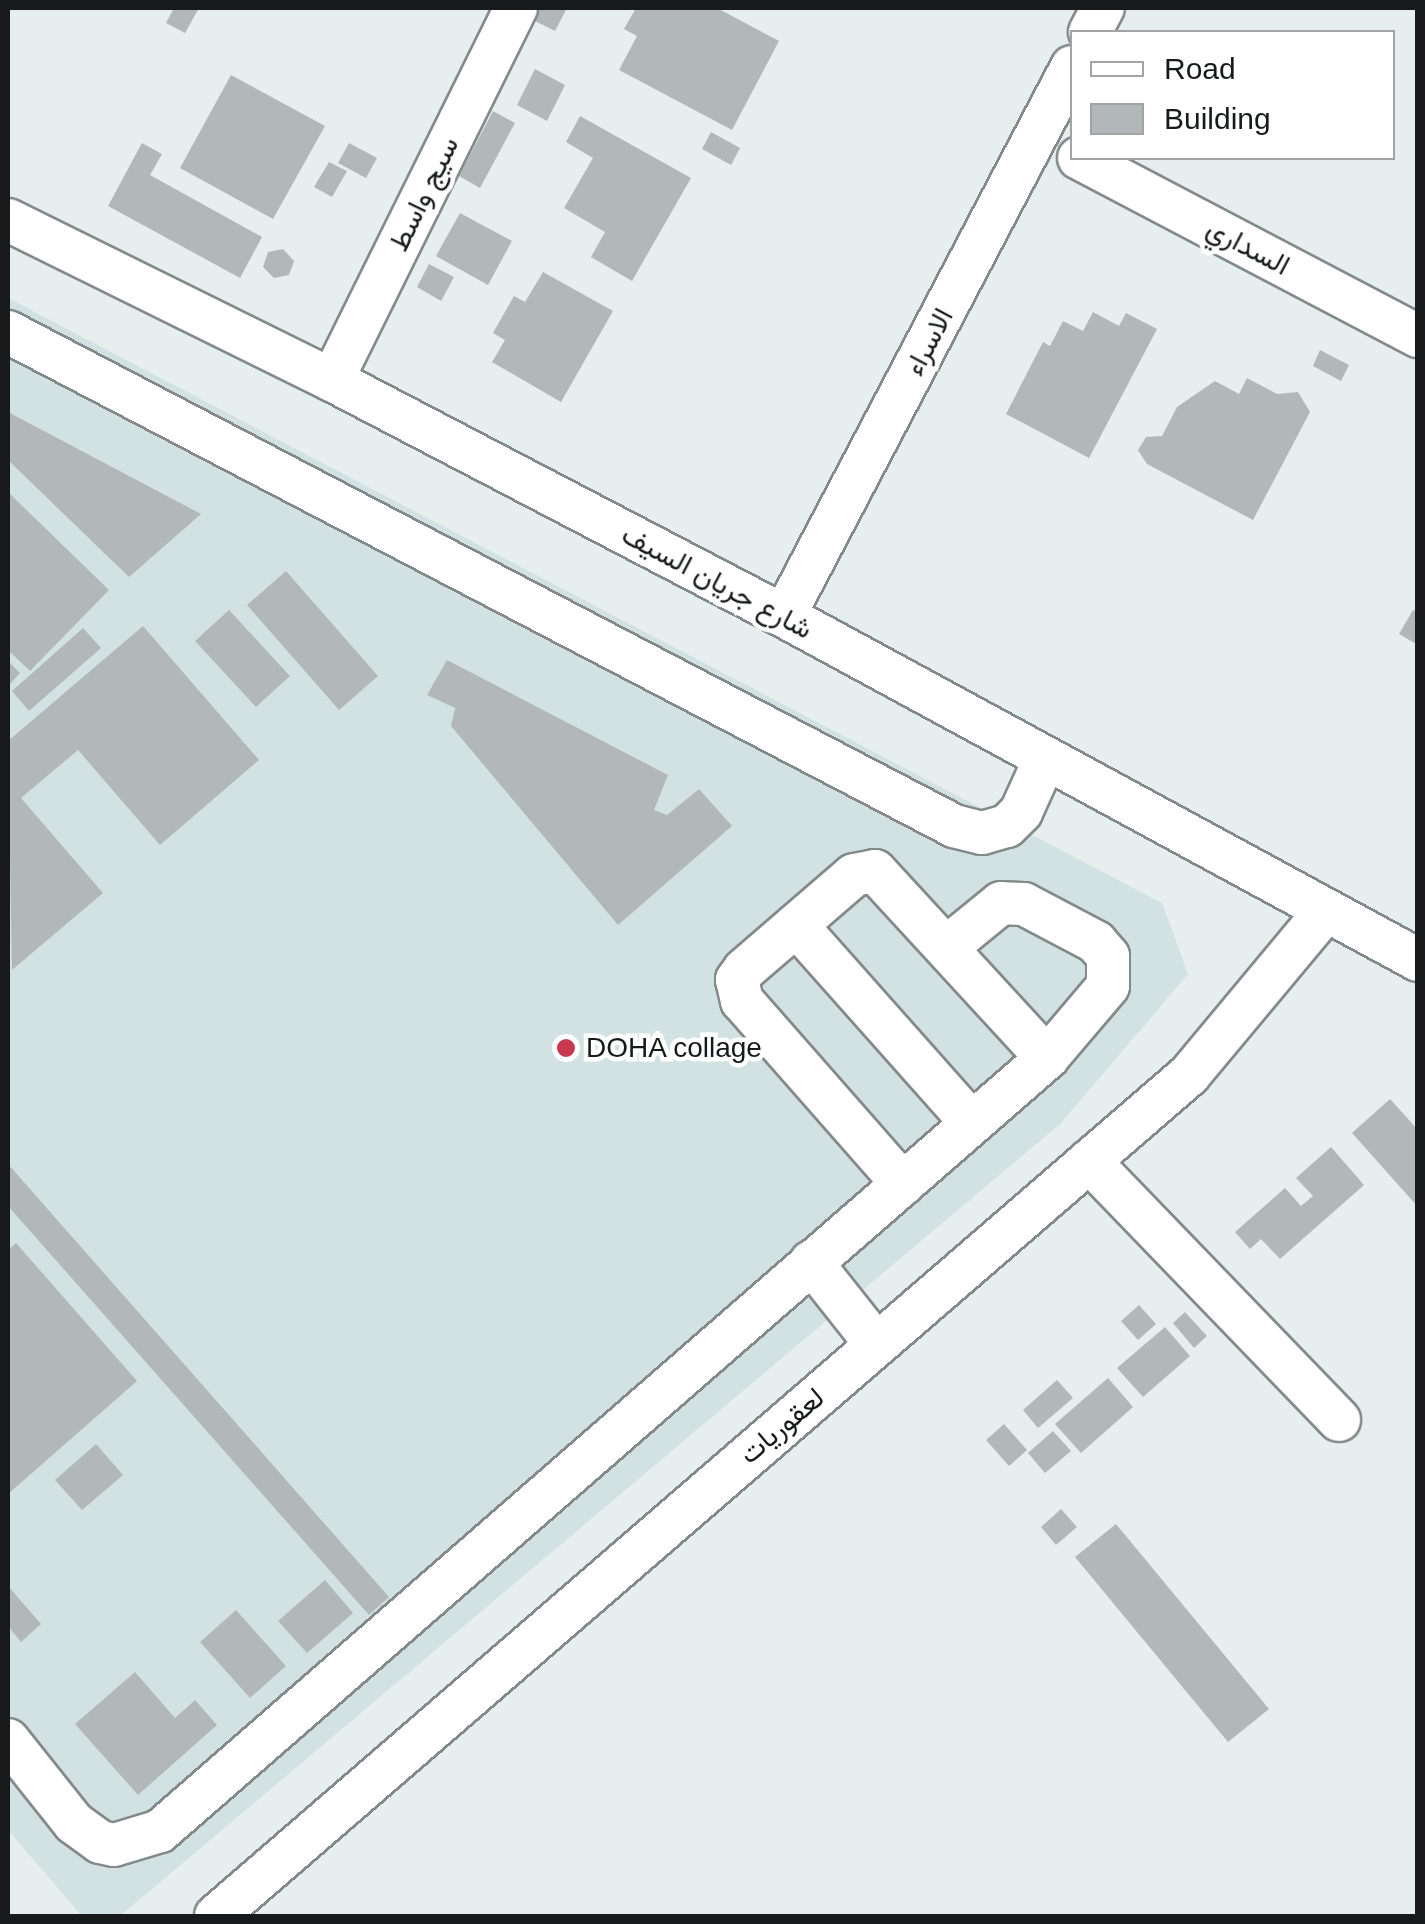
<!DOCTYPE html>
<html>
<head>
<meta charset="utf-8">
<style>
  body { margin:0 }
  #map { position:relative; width:1425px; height:1924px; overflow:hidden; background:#e7eeee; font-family:Arial,Vazirmatn,sans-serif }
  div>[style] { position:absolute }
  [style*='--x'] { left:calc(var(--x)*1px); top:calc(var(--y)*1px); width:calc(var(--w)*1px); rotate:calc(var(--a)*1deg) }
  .built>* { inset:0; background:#d2e2e3 }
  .building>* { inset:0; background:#b2b8b9 }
  .roads { filter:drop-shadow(2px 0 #848a8b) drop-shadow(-2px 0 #848a8b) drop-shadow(0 2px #848a8b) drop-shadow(0 -2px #848a8b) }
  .minor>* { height:42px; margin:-21px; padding:0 21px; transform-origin:21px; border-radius:21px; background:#fff }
  .dots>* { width:28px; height:28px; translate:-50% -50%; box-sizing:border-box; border:5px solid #fff; border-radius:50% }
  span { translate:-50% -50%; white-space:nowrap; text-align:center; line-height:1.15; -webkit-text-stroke:9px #fff; paint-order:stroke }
  .street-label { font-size:28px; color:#17191a }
  .poi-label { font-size:28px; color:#17191a }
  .left { translate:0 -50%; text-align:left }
  .frame { position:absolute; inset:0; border:10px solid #17191a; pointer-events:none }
  .legend { position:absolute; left:1070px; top:30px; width:325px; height:130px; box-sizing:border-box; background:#fff; border:2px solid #a2a3a3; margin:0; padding:12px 18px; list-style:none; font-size:30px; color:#17191a }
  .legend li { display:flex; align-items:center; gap:20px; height:50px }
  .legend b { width:50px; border:2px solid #a2a3a3 }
</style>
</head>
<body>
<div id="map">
  <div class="built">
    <i style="clip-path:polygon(8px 298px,1162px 903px,1188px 974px,1061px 1123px,120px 1916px,82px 1916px,8px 1830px)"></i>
  </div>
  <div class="building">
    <i style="clip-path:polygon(174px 8px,199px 8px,185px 33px,166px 23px)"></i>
    <i style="clip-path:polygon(539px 8px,567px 8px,555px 31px,533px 20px)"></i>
    <i style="clip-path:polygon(636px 8px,717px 8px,779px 41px,732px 130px,619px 70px,637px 36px,624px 29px)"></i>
    <i style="clip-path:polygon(535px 69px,565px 85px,547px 121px,517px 105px)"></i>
    <i style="clip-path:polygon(231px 75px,325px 126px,273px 219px,180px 168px)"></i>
    <i style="clip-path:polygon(493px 111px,515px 123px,480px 188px,459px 176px)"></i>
    <i style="clip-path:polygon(580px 116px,691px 178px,632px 281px,591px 257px,605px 232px,564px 208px,593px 158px,566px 142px)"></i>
    <i style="clip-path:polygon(711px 132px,740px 148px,731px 165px,702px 149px)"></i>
    <i style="clip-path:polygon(142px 143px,162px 154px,150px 175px,262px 237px,240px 278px,108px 206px)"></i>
    <i style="clip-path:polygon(349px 143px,377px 158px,366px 178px,338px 163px)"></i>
    <i style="clip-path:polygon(329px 162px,347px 171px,332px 197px,314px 187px)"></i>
    <i style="clip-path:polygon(460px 213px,512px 241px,488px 285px,436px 256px)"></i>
    <i style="clip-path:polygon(283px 249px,294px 261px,289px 275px,274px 278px,263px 267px,268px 252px)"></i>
    <i style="clip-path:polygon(429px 264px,454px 277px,441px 301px,417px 287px)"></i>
    <i style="clip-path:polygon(543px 272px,613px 311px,561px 402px,492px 362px,505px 340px,493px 333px,514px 296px,525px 302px)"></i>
    <i style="clip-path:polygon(1093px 312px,1119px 326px,1126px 313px,1157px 329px,1089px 458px,1006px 414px,1043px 342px,1050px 346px,1063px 321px,1083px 331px)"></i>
    <i style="clip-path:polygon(1320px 350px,1349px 365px,1341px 381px,1313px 366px)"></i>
    <i style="clip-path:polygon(1247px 378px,1277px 394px,1298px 392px,1310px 412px,1253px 520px,1147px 464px,1138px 450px,1146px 437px,1162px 436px,1177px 407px,1215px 381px,1239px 394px)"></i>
    <i style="clip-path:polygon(8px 412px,201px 514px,129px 577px,8px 460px)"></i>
    <i style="clip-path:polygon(8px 492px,109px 590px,30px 671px,8px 650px)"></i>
    <i style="clip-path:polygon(286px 571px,378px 676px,339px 710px,247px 605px)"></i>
    <i style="clip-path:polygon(229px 610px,290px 676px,256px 707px,195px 641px)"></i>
    <i style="clip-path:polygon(1413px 610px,1418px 612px,1418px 645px,1399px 634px)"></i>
    <i style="clip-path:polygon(143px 626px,259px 760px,160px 845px,78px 750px,21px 798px,103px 893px,12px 970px,8px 741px)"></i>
    <i style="clip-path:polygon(83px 628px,101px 648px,29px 711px,12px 691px)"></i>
    <i style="clip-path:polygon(447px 660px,668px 775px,654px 810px,667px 815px,699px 789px,732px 826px,618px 925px,451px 726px,455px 708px,427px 695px)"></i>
    <i style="clip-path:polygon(8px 661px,20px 673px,8px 686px)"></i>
    <i style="clip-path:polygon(1390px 1099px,1418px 1130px,1418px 1207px,1352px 1133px)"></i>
    <i style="clip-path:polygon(1331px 1147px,1364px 1185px,1280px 1259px,1261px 1239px,1250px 1249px,1235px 1232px,1285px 1188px,1301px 1206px,1313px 1196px,1296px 1178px)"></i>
    <i style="clip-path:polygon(8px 1164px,389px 1597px,369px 1615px,8px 1206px)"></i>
    <i style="clip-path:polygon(16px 1243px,137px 1381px,8px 1494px,8px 1250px)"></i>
    <i style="clip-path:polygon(1139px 1305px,1156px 1324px,1138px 1340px,1121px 1321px)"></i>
    <i style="clip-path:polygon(1185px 1312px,1207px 1336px,1194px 1348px,1173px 1323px)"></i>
    <i style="clip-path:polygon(1165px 1327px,1190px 1356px,1143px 1397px,1117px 1368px)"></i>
    <i style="clip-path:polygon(1108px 1378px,1133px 1407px,1081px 1453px,1055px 1424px)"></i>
    <i style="clip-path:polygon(1057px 1380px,1073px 1398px,1038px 1428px,1023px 1410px)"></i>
    <i style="clip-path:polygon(1004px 1424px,1027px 1450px,1009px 1466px,986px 1440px)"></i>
    <i style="clip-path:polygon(1053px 1431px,1071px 1451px,1045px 1473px,1028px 1453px)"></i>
    <i style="clip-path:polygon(96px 1444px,123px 1475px,82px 1510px,55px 1480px)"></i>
    <i style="clip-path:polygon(1061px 1509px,1077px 1527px,1056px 1545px,1041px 1527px)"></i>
    <i style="clip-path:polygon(1116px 1524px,1269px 1709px,1228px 1742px,1075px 1557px)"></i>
    <i style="clip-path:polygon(325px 1580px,353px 1613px,307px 1653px,278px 1621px)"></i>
    <i style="clip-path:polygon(8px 1586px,41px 1624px,21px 1642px,8px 1626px)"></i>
    <i style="clip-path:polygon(236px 1610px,286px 1666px,250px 1698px,200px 1642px)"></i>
    <i style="clip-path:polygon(135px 1672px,175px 1718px,195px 1700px,217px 1725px,138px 1795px,75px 1724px)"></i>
  </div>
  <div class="roads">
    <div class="minor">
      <i style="--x:1090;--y:32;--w:27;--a:-62"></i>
      <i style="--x:1079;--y:158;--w:383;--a:27.7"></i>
      <i style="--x:8;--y:220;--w:361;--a:26.3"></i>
      <i style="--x:332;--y:380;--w:510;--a:27.57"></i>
      <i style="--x:784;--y:616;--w:721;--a:28.48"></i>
      <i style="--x:8;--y:332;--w:1067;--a:27.57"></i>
      <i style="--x:954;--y:826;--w:29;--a:14"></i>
      <i style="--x:982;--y:833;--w:26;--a:-16"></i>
      <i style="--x:1007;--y:826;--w:20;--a:-45"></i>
      <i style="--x:1021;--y:812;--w:58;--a:-65.6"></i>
      <i style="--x:332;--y:380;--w:415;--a:-63.7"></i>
      <i style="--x:784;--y:616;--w:620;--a:-62.32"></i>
      <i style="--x:796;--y:925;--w:265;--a:48.4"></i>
      <i style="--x:1089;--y:1161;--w:360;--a:46"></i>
      <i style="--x:903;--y:1184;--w:244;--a:-131.3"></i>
      <i style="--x:742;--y:1001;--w:22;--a:-103"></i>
      <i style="--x:737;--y:980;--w:12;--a:-55"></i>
      <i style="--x:744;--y:970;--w:145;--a:-40.8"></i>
      <i style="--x:854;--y:875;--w:21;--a:-11"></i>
      <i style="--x:875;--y:871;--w:254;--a:47.4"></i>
      <i style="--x:811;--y:1262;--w:105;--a:51.6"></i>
      <i style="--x:8;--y:1740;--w:106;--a:51.5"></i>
      <i style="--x:74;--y:1823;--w:32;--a:36"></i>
      <i style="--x:100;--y:1842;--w:14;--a:12"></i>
      <i style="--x:114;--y:1845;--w:48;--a:-16.9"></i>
      <i style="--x:160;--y:1831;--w:1177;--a:-41.07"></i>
      <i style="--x:1047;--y:1058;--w:94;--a:-49.7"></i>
      <i style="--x:1108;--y:986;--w:30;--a:-90"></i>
      <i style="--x:1108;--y:956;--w:18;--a:-131"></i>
      <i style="--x:1096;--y:942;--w:81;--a:-152.2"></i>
      <i style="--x:1024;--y:904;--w:23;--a:-178"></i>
      <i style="--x:1001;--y:903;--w:70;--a:140.8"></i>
      <i style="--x:216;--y:1916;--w:1286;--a:-40.84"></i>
      <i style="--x:1189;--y:1075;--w:211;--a:-50.2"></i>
    </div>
  </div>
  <div class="dots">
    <i style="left:566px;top:1048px;background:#c9384f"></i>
  </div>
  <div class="street-label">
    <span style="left:424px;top:194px;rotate:-64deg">سيج واسط</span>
    <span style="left:1248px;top:247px;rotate:28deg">السداري</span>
    <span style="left:929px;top:342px;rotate:-62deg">الاسراء</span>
    <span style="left:717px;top:582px;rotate:28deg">شارع جريان السيف</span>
    <span style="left:782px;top:1426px;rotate:-40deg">لعقوريات</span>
  </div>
  <div class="poi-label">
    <span class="left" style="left:586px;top:1048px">DOHA collage</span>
  </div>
  <div class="frame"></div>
  <ul class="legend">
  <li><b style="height:12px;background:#fff"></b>Road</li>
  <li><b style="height:28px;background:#b2b8b9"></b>Building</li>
  </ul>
</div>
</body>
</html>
